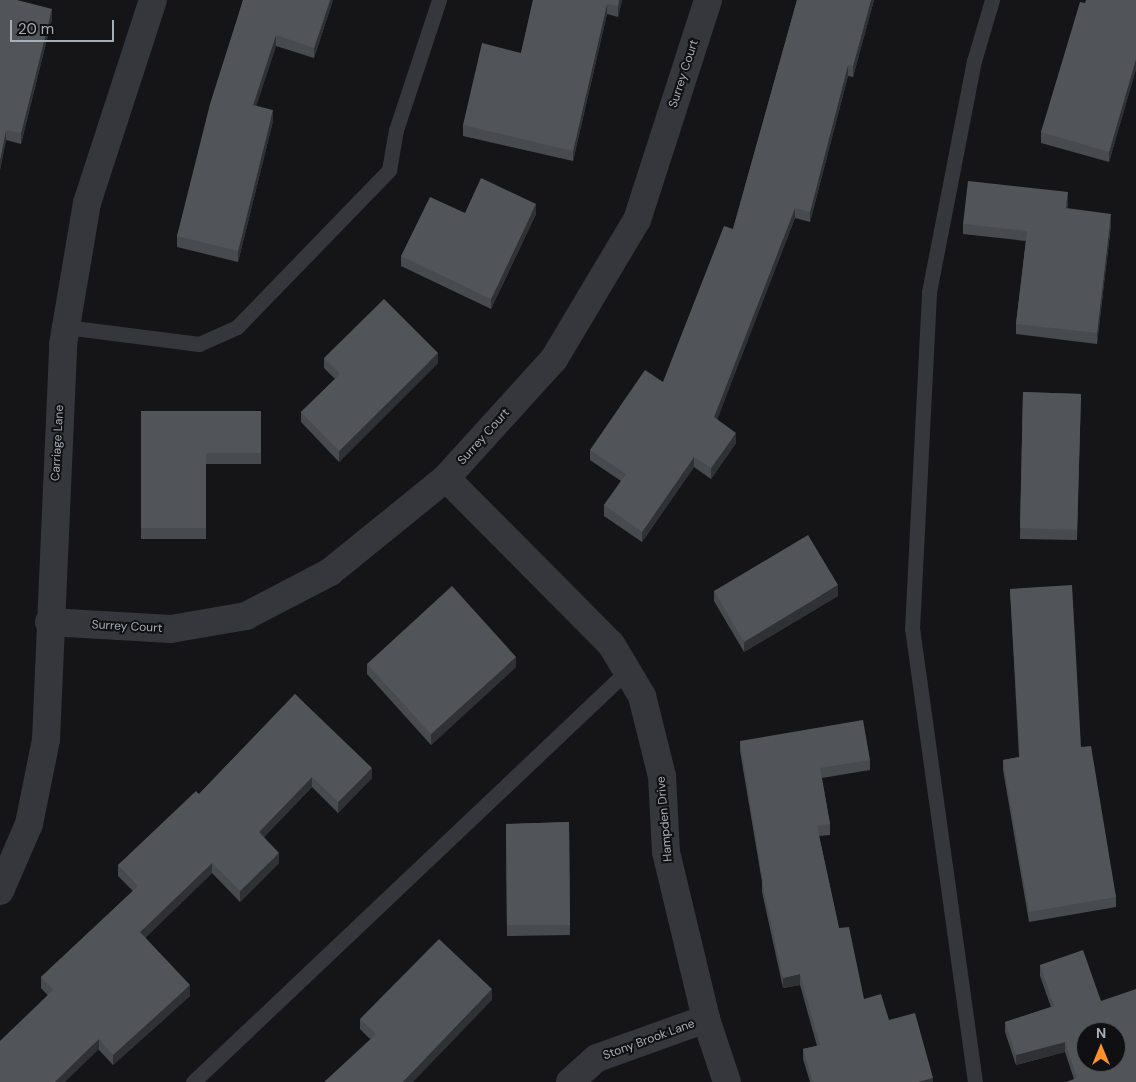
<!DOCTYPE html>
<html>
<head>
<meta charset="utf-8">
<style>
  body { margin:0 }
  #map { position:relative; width:1136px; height:1082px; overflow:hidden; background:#151517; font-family:"DM Sans",sans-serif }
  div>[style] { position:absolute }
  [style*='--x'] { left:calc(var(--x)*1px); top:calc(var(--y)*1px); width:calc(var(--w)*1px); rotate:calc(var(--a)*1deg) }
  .lane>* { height:15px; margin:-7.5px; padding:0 7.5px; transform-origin:7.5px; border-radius:7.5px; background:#35373c }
  .street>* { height:28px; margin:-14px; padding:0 14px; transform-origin:14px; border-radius:14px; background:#35373c }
  .wall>* { inset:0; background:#474a4f }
  .shaded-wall>* { inset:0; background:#2f3134 }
  .building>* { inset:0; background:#51555a }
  span { translate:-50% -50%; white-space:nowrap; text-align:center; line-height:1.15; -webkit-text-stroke:4px #101012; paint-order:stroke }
  .street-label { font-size:12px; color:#a6aeb7 }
  .north { position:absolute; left:1076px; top:1022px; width:50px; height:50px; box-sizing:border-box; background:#101012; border:1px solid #4c4f54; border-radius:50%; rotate:0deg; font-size:14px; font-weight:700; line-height:20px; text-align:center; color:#a6aeb7 }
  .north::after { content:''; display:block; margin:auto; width:18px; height:22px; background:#fb9129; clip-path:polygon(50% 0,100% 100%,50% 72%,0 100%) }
  .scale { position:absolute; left:10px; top:20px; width:104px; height:22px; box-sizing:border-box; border:2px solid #a6aeb7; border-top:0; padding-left:6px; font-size:15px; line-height:18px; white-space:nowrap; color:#a6aeb7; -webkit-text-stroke:4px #101012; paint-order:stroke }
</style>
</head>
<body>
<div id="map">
  <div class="lane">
    <i style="--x:66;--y:327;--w:134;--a:7.3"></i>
    <i style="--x:199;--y:344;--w:42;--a:-24.1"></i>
    <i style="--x:237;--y:327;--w:219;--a:-45.9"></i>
    <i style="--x:389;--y:170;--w:41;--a:-80.1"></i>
    <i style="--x:396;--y:130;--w:137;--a:-71.7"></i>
    <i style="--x:193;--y:1082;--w:598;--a:-43.44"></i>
    <i style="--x:975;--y:1082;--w:457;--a:-97.9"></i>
    <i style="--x:912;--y:629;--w:337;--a:-87.1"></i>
    <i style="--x:929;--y:292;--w:235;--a:-79"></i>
    <i style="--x:974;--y:61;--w:64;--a:-73.6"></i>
  </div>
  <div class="street">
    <i style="--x:446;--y:478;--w:234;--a:45.2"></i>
    <i style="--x:611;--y:644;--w:61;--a:59.2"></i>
    <i style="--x:642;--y:696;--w:82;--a:76"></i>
    <i style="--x:662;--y:776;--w:76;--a:87"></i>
    <i style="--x:666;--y:852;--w:172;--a:76.5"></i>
    <i style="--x:706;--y:1019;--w:66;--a:71.6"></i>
    <i style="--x:49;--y:622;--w:122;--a:3.3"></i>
    <i style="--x:171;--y:629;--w:76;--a:-9.8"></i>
    <i style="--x:246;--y:616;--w:95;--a:-27.6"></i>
    <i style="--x:330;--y:572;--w:149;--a:-39"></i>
    <i style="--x:446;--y:478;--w:161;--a:-47.8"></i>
    <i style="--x:554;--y:359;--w:162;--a:-59.2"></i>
    <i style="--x:637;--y:220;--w:231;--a:-72.1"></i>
    <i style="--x:0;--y:891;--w:73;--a:-66.6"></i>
    <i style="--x:29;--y:824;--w:86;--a:-78.6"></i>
    <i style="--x:46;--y:740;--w:395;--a:-87.5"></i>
    <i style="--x:63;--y:345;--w:18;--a:-81"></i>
    <i style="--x:66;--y:327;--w:126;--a:-80.4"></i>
    <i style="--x:87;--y:203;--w:213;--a:-72"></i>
    <i style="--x:570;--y:1082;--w:36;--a:-42"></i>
    <i style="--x:597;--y:1058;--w:116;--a:-19.7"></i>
  </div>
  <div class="wall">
    <i style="clip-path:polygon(0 0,52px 19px,21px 144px,6px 140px,0 170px)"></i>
    <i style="clip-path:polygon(243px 0,333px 0,314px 58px,276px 46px,256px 106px,273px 121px,238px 262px,177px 247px,177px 236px)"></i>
    <i style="clip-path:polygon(533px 0,622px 0,618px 17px,607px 14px,573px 161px,463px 136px,463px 125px,521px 53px)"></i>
    <i style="clip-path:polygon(797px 0,874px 0,853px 77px,848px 76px,810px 222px,795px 218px,717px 419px,736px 443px,711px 479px,694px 467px,642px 542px,604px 516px,604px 505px,621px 481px,590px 460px,590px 450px,663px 382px,733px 229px)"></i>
    <i style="clip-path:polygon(1136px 0,1136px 69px,1109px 162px,1041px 143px,1041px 132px,1085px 3px)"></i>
    <i style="clip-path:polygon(1068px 203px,1067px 209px,1111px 225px,1097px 344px,1016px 334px,1016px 324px,1026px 241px,963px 234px,963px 224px)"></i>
    <i style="clip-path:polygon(465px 213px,536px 214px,491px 309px,401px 266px,401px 256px)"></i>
    <i style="clip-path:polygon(324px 358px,438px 363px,339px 462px,301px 422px,301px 412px,335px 379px,324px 368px)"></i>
    <i style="clip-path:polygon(1023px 392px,1081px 394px,1077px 540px,1020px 539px)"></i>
    <i style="clip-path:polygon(141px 411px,261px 411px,261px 464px,206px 464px,206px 539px,141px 539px)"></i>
    <i style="clip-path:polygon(1010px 589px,1081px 747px,1116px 897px,1116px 907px,1029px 922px,1003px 770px,1003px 760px,1019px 757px)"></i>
    <i style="clip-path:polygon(714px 591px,838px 596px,744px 652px,714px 601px)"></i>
    <i style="clip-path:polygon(367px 664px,516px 667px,431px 745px,367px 674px)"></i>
    <i style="clip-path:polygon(295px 694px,372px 778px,338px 813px,312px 787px,264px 837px,279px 863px,240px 902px,212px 873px,145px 938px,190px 996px,113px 1065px,41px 988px,41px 977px,133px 891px,118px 876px,118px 865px,199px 794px)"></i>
    <i style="clip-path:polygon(740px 741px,870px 760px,870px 770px,822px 778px,830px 824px,830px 835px,819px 836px,839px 928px,864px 999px,889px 1020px,933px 1082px,810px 1082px,803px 1059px,803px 1049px,817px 1046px,800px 985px,783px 988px,762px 892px,762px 882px,740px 751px)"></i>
    <i style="clip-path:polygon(569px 822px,570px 935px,507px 936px,506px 824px)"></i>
    <i style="clip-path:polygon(1040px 965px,1101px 1001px,1136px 1082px,1074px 1079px,1065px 1052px,1016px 1065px,1005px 1032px,1005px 1022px,1051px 1007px,1040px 976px)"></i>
    <i style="clip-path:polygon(492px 1000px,370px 1039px,360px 1029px,360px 1019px)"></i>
  </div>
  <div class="shaded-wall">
    <i style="clip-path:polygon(330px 0,333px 0,314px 58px,314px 48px)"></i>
    <i style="clip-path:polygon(619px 0,622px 0,618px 17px,618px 6px)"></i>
    <i style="clip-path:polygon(871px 0,874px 0,853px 77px,853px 66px)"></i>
    <i style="clip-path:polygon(607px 4px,607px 14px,573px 161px,573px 151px)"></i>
    <i style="clip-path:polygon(52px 9px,52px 19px,21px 144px,21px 133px)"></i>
    <i style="clip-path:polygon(276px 35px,276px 46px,253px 116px,253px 105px)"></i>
    <i style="clip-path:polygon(1136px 59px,1136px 69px,1109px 162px,1109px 152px)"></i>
    <i style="clip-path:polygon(848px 65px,848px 76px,810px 222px,810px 212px)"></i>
    <i style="clip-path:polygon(273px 110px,273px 121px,238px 262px,238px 251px)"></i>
    <i style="clip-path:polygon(6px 130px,6px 140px,0 170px,0 160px)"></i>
    <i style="clip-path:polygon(1068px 192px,1068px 203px,1066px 219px,1066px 208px)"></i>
    <i style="clip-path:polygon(536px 204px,536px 214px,491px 309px,491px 299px)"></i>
    <i style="clip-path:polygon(795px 208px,795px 218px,714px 428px,714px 417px)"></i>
    <i style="clip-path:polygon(1111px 214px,1111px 225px,1097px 344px,1097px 333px)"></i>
    <i style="clip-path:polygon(438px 353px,438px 363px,339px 462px,339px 451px)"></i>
    <i style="clip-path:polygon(736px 433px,736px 443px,711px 479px,711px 468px)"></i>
    <i style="clip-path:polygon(694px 457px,694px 467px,642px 542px,642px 532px)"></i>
    <i style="clip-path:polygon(838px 585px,838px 596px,744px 652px,744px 642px)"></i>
    <i style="clip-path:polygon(516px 657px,516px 667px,431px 745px,431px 734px)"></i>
    <i style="clip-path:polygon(372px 768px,372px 778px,338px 813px,338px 802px)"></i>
    <i style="clip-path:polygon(312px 777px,312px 787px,259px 842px,259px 832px)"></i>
    <i style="clip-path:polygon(279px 853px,279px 863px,240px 902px,240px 891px)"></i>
    <i style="clip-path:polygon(212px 863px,212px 873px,140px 943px,140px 932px)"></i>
    <i style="clip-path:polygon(800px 974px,800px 985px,783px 988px,783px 978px)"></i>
    <i style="clip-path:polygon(190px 985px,190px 996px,113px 1065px,113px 1055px)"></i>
    <i style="clip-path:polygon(492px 989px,492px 1000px,413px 1082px,403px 1082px)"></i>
    <i style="clip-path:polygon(99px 1039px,99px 1049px,65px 1082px,55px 1082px)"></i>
    <i style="clip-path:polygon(1065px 1042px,1065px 1052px,1016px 1065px,1016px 1055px)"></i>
    <i style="clip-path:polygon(933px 1078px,933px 1082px,917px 1082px)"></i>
  </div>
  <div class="building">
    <i style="clip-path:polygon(0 0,17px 0,52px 9px,21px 133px,6px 130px,0 160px)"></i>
    <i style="clip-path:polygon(243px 0,330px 0,314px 48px,276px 35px,253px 105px,273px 110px,238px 251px,177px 236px,210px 104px)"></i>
    <i style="clip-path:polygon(533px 0,619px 0,618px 6px,607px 4px,573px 151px,463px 125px,482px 43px,521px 53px)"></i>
    <i style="clip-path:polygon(797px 0,871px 0,853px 66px,848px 65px,810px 212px,795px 208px,714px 417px,736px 433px,711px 468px,694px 457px,642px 532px,604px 505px,626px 474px,590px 450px,645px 370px,663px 382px,724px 226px,733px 229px)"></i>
    <i style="clip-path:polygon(1086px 0,1136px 0,1136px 59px,1109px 152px,1041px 132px,1080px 2px,1085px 3px)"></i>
    <i style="clip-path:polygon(481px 178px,536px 204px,491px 299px,401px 256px,430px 197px,465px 213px)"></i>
    <i style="clip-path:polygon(968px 181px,1068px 192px,1066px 208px,1111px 214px,1097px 333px,1016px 324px,1027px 231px,963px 224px)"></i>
    <i style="clip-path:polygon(384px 299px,438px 353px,339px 451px,301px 412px,340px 374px,324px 358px)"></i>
    <i style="clip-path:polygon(1023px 392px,1081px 394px,1077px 530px,1020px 528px)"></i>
    <i style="clip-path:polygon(141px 411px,261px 411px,261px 453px,206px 453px,206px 528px,141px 528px)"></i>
    <i style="clip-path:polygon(808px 535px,838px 585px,744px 642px,714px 591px)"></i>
    <i style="clip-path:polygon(1072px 585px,1081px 747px,1091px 746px,1116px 897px,1029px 912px,1003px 760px,1020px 757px,1010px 589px)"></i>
    <i style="clip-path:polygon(452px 586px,516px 657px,431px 734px,367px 664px)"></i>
    <i style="clip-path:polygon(295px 694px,372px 768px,338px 802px,312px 777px,259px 832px,279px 853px,240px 891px,212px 863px,140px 932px,190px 985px,113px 1055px,99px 1039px,55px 1082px,0 1082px,0 1041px,53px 990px,41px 977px,138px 886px,118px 865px,196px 791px,199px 794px)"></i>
    <i style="clip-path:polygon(863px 720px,870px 760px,820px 768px,830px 824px,817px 826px,839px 928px,849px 927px,864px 999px,881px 994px,889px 1020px,915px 1013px,933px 1078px,917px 1082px,813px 1082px,803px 1049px,820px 1045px,800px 974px,783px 978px,762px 882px,763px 882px,740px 741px)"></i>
    <i style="clip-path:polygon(569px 822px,570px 925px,507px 925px,506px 824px)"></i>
    <i style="clip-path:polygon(439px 939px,492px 989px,403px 1082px,324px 1082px,376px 1034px,360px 1019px)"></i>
    <i style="clip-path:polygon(evenodd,1083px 950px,1101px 1001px,1136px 989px,1136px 1082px,1066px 1082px,1077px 1078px,1065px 1042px,1016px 1055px,1005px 1022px,1054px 1006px,1040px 965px,1083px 950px,1086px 1032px,1116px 1032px,1116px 1062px,1086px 1062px,1086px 1032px)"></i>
  </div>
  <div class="street-label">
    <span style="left:684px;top:74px;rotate:-72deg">Surrey Court</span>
    <span style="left:484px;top:437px;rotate:-48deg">Surrey Court</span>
    <span style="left:58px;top:443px;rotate:-87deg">Carriage Lane</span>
    <span style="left:127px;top:627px;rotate:3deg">Surrey Court</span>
    <span style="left:665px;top:819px;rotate:-95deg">Hampden Drive</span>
    <span style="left:649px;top:1040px;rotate:-20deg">Stony Brook Lane</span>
  </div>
  <div class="north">N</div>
  <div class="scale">20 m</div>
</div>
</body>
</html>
